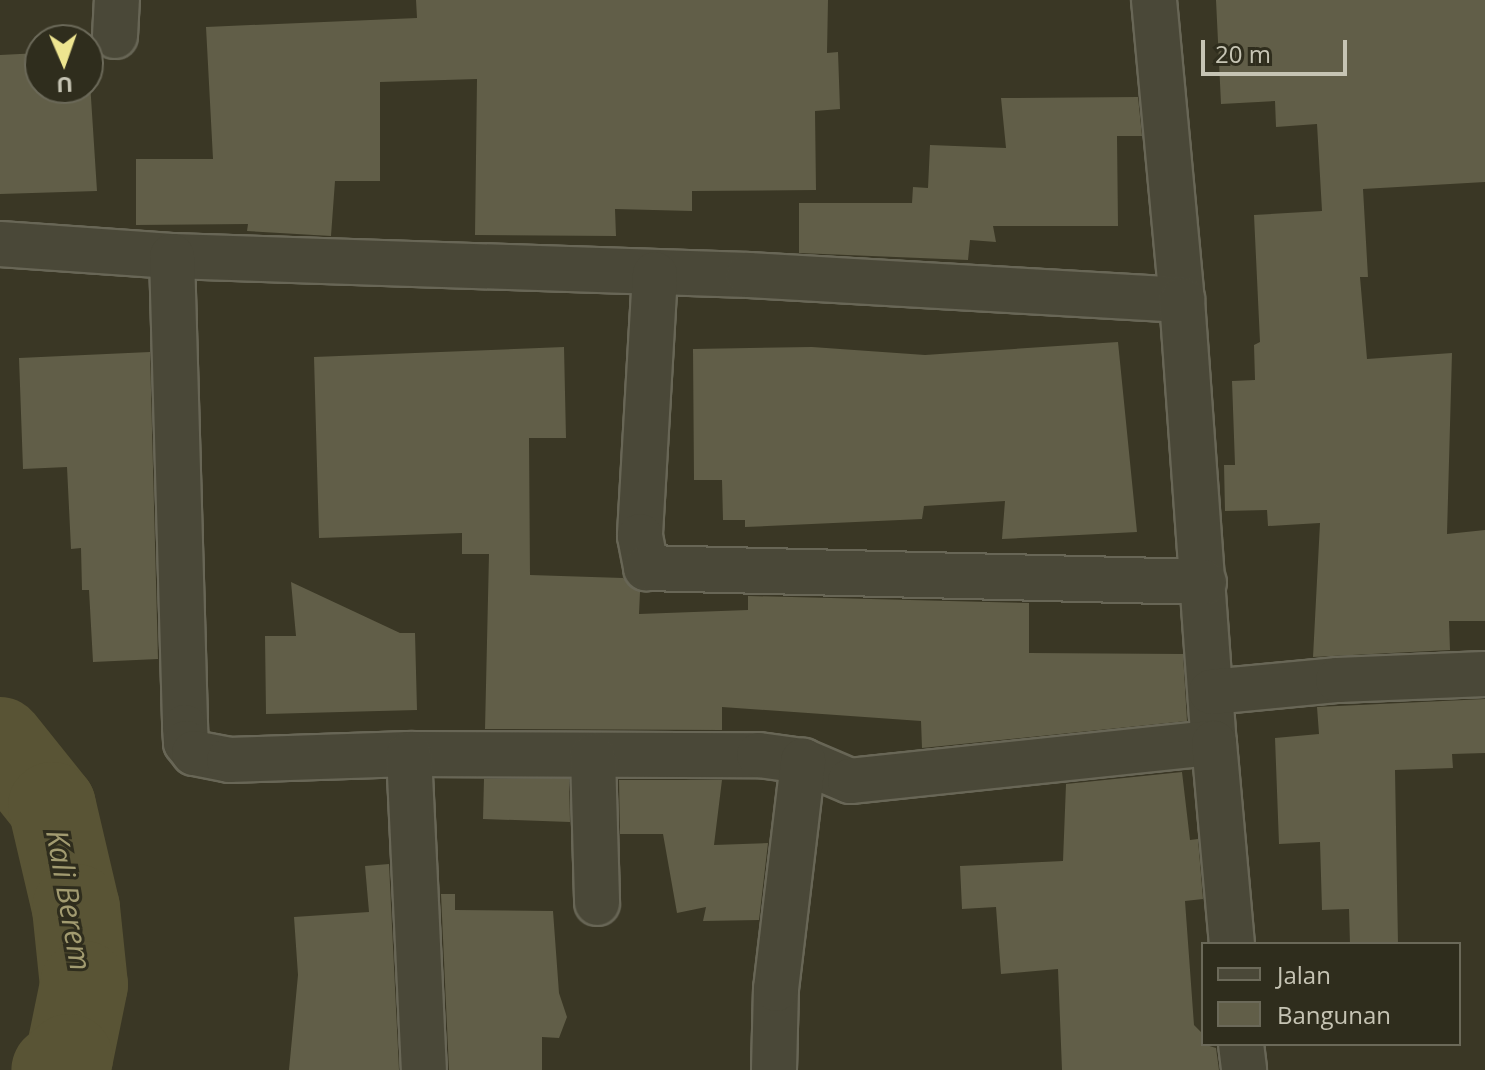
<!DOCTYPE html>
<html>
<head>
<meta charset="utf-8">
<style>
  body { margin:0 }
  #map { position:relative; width:1485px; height:1070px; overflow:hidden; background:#3a3725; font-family:"Open Sans",sans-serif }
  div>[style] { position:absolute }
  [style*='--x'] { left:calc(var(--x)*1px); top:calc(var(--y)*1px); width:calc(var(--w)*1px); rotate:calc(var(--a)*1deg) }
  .river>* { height:88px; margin:-44px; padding:0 44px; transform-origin:44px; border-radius:44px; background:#595435 }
  .building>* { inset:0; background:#615e48 }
  .roads { filter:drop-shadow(2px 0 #686656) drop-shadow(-2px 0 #686656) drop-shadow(0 2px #686656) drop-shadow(0 -2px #686656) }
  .street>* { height:44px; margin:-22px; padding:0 22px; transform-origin:22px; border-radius:22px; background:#4a4838 }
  span { translate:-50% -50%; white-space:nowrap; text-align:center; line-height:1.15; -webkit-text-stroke:6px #2f2d1d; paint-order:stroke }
  .water-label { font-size:30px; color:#a29b70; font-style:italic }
  .legend { position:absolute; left:1201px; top:942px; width:260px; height:104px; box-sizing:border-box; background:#2f2d1d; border:2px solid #6b6959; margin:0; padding:10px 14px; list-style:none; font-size:24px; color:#c6c4b4 }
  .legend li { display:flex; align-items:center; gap:16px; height:40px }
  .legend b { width:40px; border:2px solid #6b6959 }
  .north { position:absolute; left:24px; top:24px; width:80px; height:80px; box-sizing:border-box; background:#2f2d1d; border:2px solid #6b6959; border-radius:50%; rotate:178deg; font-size:22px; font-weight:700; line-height:32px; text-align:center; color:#c6c4b4 }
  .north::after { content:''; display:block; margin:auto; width:28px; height:36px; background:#eee590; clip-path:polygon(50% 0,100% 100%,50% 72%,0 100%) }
  .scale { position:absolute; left:1201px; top:40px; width:146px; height:36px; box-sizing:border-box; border:4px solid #c6c4b4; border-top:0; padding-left:10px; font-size:24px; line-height:28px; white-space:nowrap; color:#c6c4b4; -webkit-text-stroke:6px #2f2d1d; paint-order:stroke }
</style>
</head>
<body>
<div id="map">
  <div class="river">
    <i style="--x:0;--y:741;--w:83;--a:51.3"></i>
    <i style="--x:52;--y:806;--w:105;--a:76.8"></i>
    <i style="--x:76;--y:908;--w:77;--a:84.1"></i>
    <i style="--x:84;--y:985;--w:75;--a:101.6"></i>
    <i style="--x:69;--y:1058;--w:18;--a:139"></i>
  </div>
  <div class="building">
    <i style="clip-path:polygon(416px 0,828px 0,827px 53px,838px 52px,840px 109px,815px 111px,816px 190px,692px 191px,692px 211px,615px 209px,616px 236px,475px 235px,477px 79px,380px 82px,380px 181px,335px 181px,331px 236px,247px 231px,248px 224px,136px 225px,136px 159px,213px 159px,206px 27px,417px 18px)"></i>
    <i style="clip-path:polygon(1216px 0,1485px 0,1485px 182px,1363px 189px,1368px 277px,1360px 277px,1367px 359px,1452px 353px,1447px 534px,1485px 530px,1485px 621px,1449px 621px,1450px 650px,1313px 657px,1320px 523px,1268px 526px,1267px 510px,1225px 511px,1224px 465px,1235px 465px,1232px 381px,1255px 380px,1254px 345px,1260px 342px,1254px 215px,1322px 211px,1317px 124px,1276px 127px,1275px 101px,1221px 104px)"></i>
    <i style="clip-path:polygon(88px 51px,97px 191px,0 194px,0 55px,40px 53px,40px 88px,88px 88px)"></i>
    <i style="clip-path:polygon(1138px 97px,1142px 136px,1117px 136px,1118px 226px,993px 226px,996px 242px,970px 240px,968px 260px,799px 253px,799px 203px,912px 203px,913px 187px,928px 188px,930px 145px,1006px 148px,1001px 98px)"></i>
    <i style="clip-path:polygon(1118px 342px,1137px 532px,1002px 539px,1005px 501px,924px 506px,922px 519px,745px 527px,745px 520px,723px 520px,722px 480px,694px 480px,693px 349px,812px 347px,925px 355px)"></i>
    <i style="clip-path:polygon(564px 347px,566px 438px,529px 438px,530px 575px,623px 578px,640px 592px,639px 614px,748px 610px,748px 596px,1029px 603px,1029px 653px,1183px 654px,1187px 721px,922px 748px,921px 721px,722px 707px,722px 730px,485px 729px,489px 554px,462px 554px,462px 533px,319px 538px,314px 357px)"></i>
    <i style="clip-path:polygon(150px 352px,158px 659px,93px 662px,89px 590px,82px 590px,81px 548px,71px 549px,67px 467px,23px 469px,19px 358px)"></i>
    <i style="clip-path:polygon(291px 582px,400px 633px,415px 633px,417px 710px,266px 714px,265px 636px,296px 636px)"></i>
    <i style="clip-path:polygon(1485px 699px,1485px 753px,1452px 754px,1453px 768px,1395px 770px,1398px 944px,1350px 944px,1349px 909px,1322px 910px,1320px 842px,1279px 844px,1275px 738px,1319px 734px,1317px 707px)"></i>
    <i style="clip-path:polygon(1182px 772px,1190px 840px,1198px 839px,1203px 899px,1185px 901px,1194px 1025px,1203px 1034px,1203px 1044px,1216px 1048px,1219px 1070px,1062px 1070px,1058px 969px,1001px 974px,996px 907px,962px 909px,960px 866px,1063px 861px,1066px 784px)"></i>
    <i style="clip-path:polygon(484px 779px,569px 779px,570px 822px,483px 819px)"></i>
    <i style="clip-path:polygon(619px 780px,722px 780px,714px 845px,768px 843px,759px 920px,703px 921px,706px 907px,677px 913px,663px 834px,620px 834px)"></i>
    <i style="clip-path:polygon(389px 864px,399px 1070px,289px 1070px,298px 975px,294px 917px,369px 912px,365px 866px)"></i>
    <i style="clip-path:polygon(441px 894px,455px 894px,455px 910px,553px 911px,559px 993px,567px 1017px,559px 1038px,542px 1037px,542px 1070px,449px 1070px)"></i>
  </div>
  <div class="roads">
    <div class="street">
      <i style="--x:1154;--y:0;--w:301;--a:84.7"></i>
      <i style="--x:115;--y:36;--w:36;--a:-87"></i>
      <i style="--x:0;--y:244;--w:172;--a:4"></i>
      <i style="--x:172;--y:256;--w:577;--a:1.89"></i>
      <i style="--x:749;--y:275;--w:434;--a:3.3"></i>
      <i style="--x:1182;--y:300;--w:444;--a:85.9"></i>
      <i style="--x:172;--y:256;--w:471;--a:88.4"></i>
      <i style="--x:185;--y:727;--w:16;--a:86"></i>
      <i style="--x:186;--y:743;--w:13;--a:51"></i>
      <i style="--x:194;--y:753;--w:36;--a:11"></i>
      <i style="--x:229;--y:760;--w:180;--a:-1.9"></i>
      <i style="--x:409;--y:754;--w:350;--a:0.2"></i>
      <i style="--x:759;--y:755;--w:44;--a:7.8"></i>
      <i style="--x:803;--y:761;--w:51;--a:23.1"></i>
      <i style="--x:850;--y:781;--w:366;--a:-6"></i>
      <i style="--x:1214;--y:743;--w:202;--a:84.9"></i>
      <i style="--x:655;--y:274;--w:262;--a:93.3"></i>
      <i style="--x:640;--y:536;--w:33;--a:79"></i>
      <i style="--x:646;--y:568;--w:558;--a:1.44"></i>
      <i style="--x:1211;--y:692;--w:128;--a:-5.4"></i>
      <i style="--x:1338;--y:680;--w:147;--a:-2.3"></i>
      <i style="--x:409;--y:754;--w:316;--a:87.3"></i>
      <i style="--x:593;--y:756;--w:147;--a:88.4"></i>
      <i style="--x:1241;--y:1044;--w:26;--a:83"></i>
      <i style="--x:774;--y:1070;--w:81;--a:-88.6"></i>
      <i style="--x:776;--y:989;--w:230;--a:-83.2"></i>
    </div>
  </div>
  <div class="water-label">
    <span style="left:69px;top:900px;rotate:80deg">Kali Berem</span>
  </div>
  <ul class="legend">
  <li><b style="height:10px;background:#4a4838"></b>Jalan</li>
  <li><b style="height:22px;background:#615e48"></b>Bangunan</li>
  </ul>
  <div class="north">U</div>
  <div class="scale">20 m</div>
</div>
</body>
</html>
